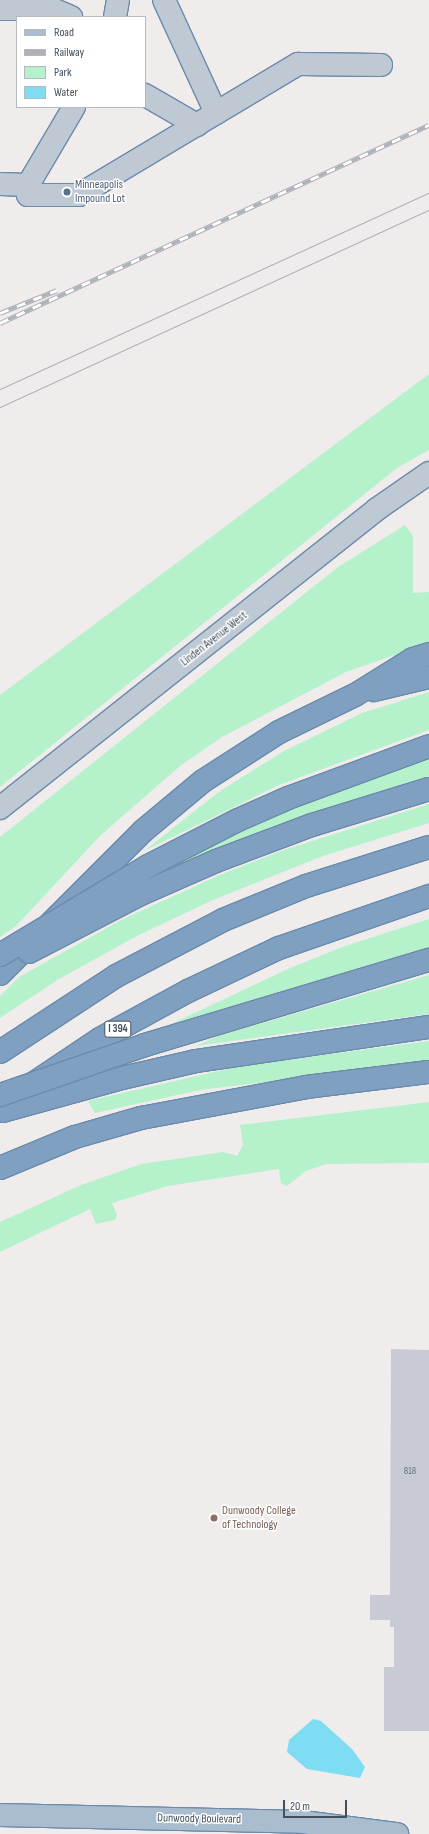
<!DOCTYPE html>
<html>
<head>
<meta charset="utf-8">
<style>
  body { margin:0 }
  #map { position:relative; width:429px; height:1834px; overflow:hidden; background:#f0ecec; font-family:"Sofia Sans Condensed",sans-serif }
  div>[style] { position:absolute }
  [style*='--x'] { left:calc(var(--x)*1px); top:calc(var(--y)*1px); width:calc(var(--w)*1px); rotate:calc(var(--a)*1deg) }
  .green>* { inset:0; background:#b5f2cc }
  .water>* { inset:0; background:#7eddf3 }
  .building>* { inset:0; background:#c8cbd3 }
  .roads { filter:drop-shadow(1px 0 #6a8bac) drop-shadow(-1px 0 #6a8bac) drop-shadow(0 1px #6a8bac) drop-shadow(0 -1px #6a8bac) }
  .minor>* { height:22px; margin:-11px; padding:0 11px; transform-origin:11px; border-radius:11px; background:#bec9d4 }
  .major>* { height:22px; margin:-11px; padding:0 11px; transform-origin:11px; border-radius:11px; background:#a9bdcf }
  .highway>* { height:22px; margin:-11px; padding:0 11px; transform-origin:11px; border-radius:11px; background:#7fa0c1 }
  .tram>* { height:1px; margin:-0.5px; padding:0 0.5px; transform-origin:0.5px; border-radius:0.5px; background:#aeb2b8 }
  .rail>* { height:4.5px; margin-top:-2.25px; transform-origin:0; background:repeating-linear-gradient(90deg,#fff 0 9px,#aeb2b8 0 18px); box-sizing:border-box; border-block:1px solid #aeb2b8 }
  .bridges { filter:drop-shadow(1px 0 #6a8bac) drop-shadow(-1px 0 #6a8bac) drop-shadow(0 1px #6a8bac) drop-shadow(0 -1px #6a8bac) }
  .highway-bridge>* { height:22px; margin:-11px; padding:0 11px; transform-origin:11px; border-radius:11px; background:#7fa0c1 }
  .dots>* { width:11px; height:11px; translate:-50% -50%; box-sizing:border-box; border:2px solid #fff; border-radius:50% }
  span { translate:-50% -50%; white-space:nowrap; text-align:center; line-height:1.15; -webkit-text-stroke:3px #fff; paint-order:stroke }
  .number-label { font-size:10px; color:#646f7a }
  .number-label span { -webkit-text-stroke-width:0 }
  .shield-label span { padding:1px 3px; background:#fff; border:1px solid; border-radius:3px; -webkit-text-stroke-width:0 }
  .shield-label { font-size:11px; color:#43505c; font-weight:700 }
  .service-label { font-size:12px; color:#4e5e75 }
  .left { translate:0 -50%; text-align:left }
  .street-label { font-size:12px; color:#43505c }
  .education-label { font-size:12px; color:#785e54 }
  .legend { position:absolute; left:16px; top:16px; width:130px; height:92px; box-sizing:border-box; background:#fff; border:1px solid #b4b9be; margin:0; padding:5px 7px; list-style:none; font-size:12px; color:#43505c }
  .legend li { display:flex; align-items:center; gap:8px; height:20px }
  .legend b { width:20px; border:1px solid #b4b9be }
  .scale { position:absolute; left:283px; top:1800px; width:64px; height:18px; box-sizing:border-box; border:2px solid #43505c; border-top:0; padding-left:5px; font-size:12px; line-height:14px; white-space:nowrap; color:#43505c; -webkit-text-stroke:3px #fff; paint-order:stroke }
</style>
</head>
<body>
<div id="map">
  <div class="green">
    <i style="clip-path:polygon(429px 374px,429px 450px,397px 468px,0 787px,0 695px)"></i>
    <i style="clip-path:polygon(405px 525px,413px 536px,413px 593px,429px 592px,429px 643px,346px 672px,222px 737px,180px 766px,101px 835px,16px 926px,0 937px,0 837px,338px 567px)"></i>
    <i style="clip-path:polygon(429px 692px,429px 730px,279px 785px,144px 851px,220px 791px,284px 751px,362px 713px)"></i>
    <i style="clip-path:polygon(429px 757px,429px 777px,290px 820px,160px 873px,278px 813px)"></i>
    <i style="clip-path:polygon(429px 804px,429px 823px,323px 856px,213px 900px,137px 936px,59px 979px,0 1018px,0 996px,19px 977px,125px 918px,222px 874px,284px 850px)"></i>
    <i style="clip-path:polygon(429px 919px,429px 948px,169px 1025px,288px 969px,342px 947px)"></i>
    <i style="clip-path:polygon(429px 975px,429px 1014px,196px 1046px,221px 1035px)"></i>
    <i style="clip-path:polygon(429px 1041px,429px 1062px,200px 1090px,95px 1113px,88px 1101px,240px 1066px)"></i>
    <i style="clip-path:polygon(429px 1102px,429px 1163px,326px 1164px,306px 1171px,287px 1186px,281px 1183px,279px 1169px,168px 1186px,112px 1203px,117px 1215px,115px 1220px,96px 1224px,90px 1209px,0 1252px,0 1222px,81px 1185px,141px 1164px,223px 1152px,237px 1156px,243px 1145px,240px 1125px)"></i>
  </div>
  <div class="water">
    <i style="clip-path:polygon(313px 1719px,321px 1721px,352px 1749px,365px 1767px,360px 1778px,307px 1769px,287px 1752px,289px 1740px)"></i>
  </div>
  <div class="building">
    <i style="clip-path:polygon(391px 1349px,429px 1350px,429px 1731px,384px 1731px,384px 1667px,394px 1667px,394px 1627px,390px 1627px,390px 1620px,370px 1620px,370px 1595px,390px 1595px)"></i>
  </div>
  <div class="roads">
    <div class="minor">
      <i style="--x:0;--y:9;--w:52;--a:0"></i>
      <i style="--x:52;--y:9;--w:21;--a:23"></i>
      <i style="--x:115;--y:17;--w:17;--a:-80"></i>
      <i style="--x:145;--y:95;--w:60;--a:30"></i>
      <i style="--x:74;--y:107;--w:91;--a:120.5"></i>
      <i style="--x:28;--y:185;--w:10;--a:90"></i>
      <i style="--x:28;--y:195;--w:51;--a:0"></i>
      <i style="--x:79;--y:195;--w:160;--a:-30.9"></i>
      <i style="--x:216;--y:113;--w:124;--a:-114.7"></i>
      <i style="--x:216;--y:113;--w:96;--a:-30.9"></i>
      <i style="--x:298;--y:64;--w:83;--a:0.7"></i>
      <i style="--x:0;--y:184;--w:28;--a:2"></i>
      <i style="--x:0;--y:808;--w:481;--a:-38.4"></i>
      <i style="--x:377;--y:509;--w:63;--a:-34.7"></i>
    </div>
    <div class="major">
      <i style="--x:0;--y:1815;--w:303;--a:1.3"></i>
      <i style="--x:303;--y:1822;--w:95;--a:7.3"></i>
    </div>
    <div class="highway">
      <i style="--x:374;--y:690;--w:57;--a:-13.3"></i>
      <i style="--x:0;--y:974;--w:202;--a:-45"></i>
      <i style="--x:143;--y:831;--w:78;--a:-39.8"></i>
      <i style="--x:203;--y:781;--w:90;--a:-32.8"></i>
      <i style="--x:279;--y:732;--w:85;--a:-26"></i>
      <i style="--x:355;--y:695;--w:68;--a:-31.8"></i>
      <i style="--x:413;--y:659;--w:17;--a:-17"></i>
      <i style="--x:0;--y:1052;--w:139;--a:-33.2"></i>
      <i style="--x:116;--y:976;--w:121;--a:-27.6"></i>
      <i style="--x:223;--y:920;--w:90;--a:-22.3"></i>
      <i style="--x:306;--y:886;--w:129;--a:-17.6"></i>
      <i style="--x:0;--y:1106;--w:120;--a:-33.8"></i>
      <i style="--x:100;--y:1039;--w:102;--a:-28.6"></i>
      <i style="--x:190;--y:990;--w:98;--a:-25.3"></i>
      <i style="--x:279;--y:948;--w:159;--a:-19.1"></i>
      <i style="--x:3;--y:1111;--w:123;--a:-15.5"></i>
      <i style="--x:122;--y:1078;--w:76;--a:-12.9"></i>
      <i style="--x:196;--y:1061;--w:235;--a:-8.3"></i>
      <i style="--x:0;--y:1168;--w:81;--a:-22.5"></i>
      <i style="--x:75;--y:1137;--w:69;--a:-16.1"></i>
      <i style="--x:141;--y:1118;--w:168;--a:-10.6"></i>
      <i style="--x:306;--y:1087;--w:124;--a:-7"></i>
    </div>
  </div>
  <div class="tram">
    <i style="--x:0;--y:389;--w:472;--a:-24.6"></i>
    <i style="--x:0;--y:407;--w:472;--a:-24.7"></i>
  </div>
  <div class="rail">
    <i style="--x:0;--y:313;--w:61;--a:-22"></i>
    <i style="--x:0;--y:323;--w:472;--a:-24.8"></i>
  </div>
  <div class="bridges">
    <div class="highway-bridge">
      <i style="--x:29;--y:952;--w:126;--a:-27.4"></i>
      <i style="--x:141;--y:894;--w:82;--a:-23.7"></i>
      <i style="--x:216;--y:861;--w:103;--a:-20.6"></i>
      <i style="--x:312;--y:825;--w:122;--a:-17.1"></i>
      <i style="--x:0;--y:955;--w:173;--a:-31"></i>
      <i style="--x:148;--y:866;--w:101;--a:-27.1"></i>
      <i style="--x:238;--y:820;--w:55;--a:-23.7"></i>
      <i style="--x:288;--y:798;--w:150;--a:-20.2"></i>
      <i style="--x:0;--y:1095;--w:153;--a:-19"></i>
      <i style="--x:145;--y:1045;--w:296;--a:-16.7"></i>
    </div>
  </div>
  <div class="dots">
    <i style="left:67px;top:192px;background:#5c6f8a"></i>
    <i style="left:214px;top:1518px;background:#8d6e63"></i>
  </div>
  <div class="number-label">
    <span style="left:410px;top:1472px">818</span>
  </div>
  <div class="shield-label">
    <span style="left:118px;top:1029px">I 394</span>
  </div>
  <div class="service-label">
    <span class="left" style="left:75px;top:192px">Minneapolis<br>Impound Lot</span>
  </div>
  <div class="street-label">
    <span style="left:214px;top:639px;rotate:-38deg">Linden Avenue West</span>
    <span style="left:199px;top:1819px;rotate:1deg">Dunwoody Boulevard</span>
  </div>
  <div class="education-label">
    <span class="left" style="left:222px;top:1518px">Dunwoody College<br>of Technology</span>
  </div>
  <ul class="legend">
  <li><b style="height:5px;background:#a9bdcf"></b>Road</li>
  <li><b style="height:5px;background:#aeb2b8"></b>Railway</li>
  <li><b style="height:11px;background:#b5f2cc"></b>Park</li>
  <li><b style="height:11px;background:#7eddf3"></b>Water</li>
  </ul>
  <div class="scale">20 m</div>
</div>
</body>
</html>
